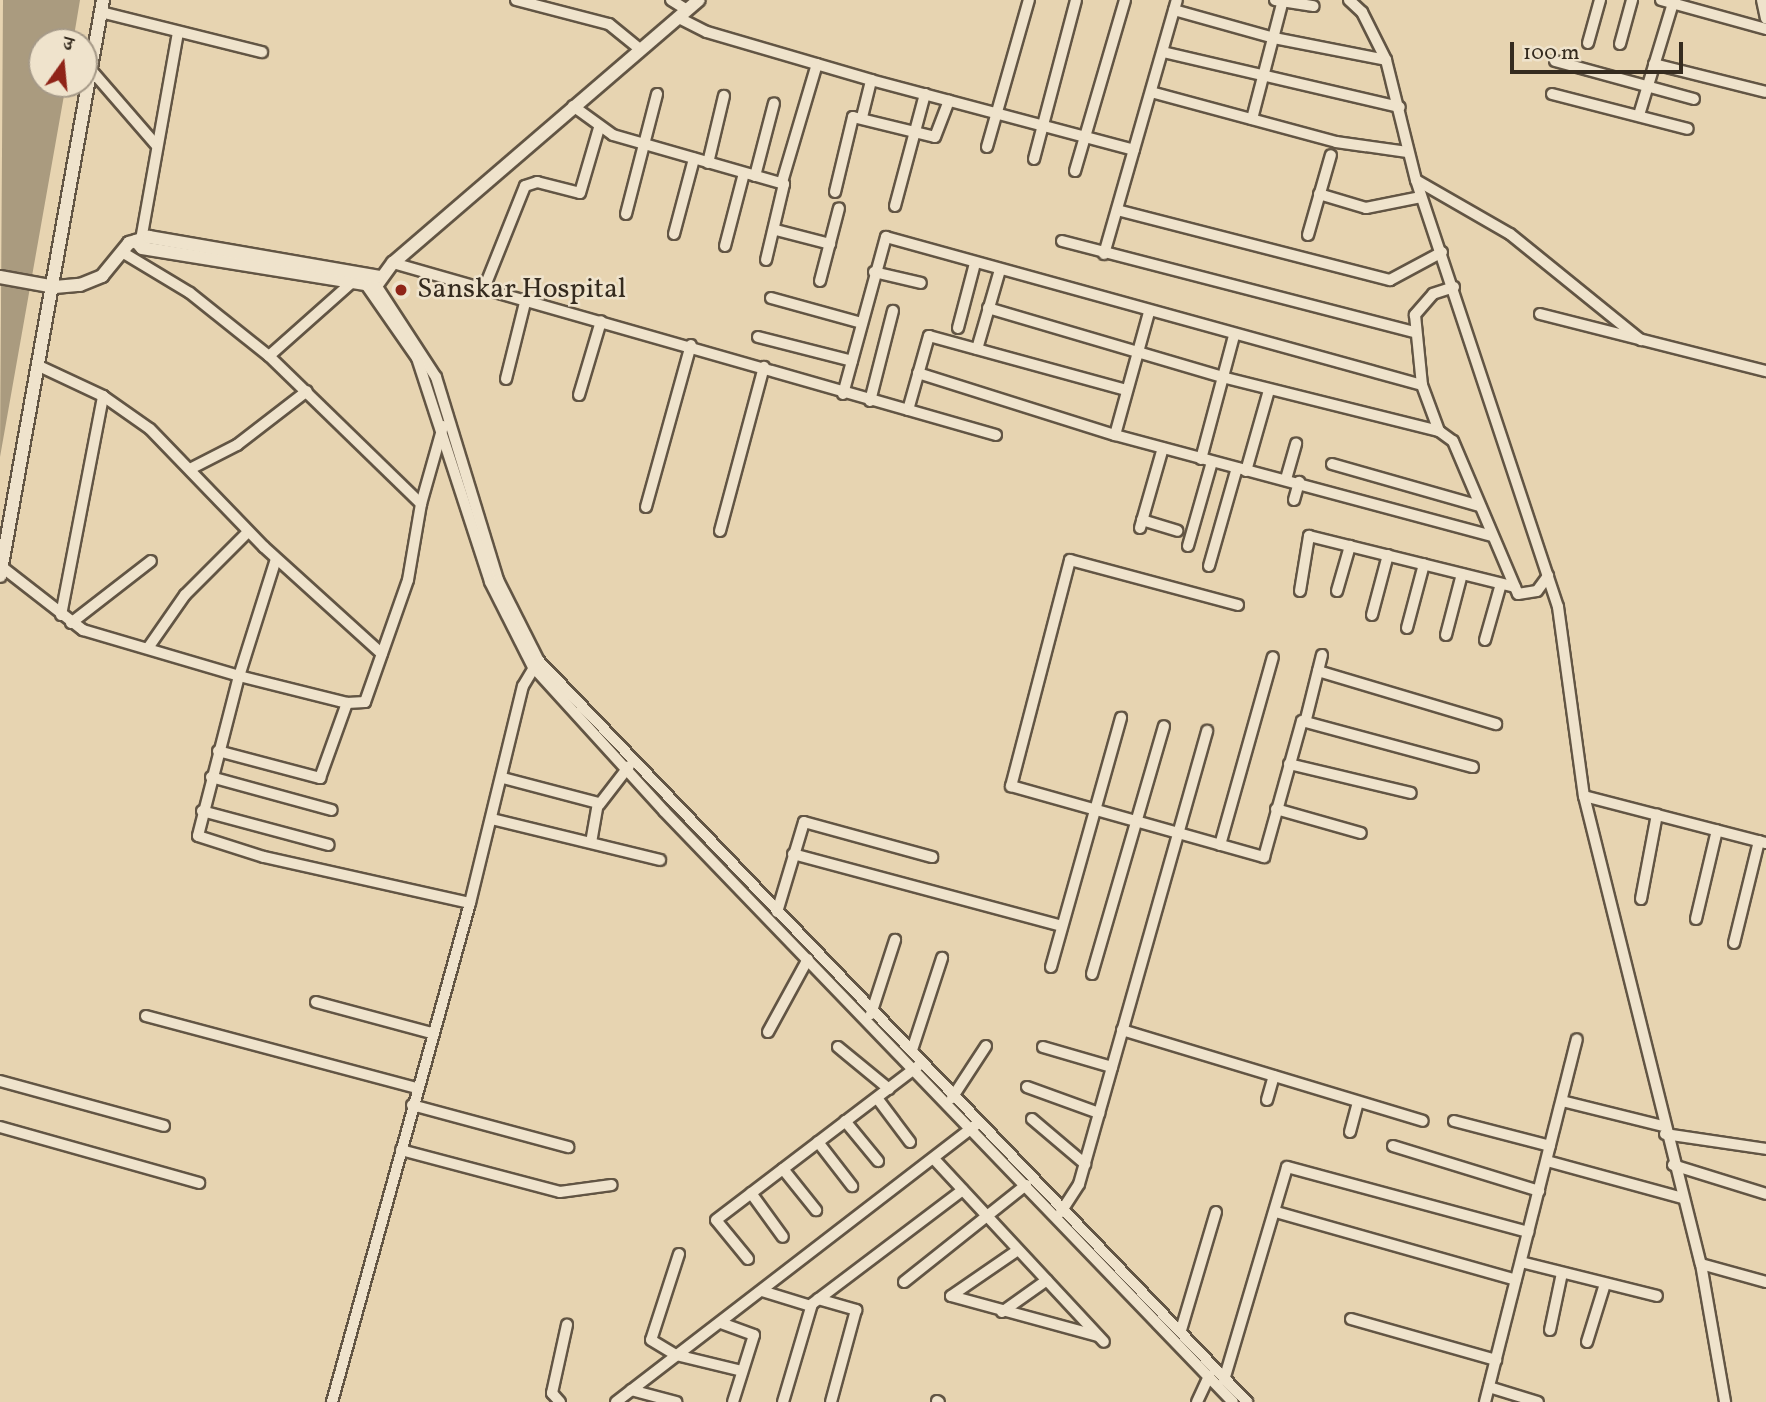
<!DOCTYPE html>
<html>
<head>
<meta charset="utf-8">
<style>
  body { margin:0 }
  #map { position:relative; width:1766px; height:1402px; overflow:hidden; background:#e7d4b1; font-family:Vollkorn,"Noto Serif Devanagari",serif }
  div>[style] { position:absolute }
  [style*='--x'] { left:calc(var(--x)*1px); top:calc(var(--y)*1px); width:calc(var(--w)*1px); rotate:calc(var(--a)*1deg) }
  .water>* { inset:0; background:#aa9b7f }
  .roads { filter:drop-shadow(2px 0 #625544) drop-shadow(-2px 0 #625544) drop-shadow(0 2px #625544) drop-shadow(0 -2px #625544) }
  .minor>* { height:10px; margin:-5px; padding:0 5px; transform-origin:5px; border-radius:5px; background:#efe3cc }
  .tertiary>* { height:12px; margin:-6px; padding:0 6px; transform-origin:6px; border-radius:6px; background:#efe3cc }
  .dots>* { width:19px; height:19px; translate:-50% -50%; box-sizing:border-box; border:4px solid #efe3cc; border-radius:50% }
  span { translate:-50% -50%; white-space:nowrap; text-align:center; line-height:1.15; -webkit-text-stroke:5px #efe3cc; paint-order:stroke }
  .poi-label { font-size:28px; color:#352b1f }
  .left { translate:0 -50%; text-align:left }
  .north { position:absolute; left:28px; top:28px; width:70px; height:70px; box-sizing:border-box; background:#efe3cc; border:2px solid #a59987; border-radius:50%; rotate:15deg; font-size:19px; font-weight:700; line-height:28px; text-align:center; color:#352b1f }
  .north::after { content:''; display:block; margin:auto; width:24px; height:32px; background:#8f2418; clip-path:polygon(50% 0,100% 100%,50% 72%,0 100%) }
  .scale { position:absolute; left:1510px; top:42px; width:173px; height:32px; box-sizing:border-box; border:4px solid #352b1f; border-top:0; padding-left:9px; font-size:21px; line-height:24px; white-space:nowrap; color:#352b1f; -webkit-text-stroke:5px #efe3cc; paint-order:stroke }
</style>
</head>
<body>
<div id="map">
  <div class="water">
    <i style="clip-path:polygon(3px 0,80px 0,73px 42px,42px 42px,42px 84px,66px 84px,0 457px)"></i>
  </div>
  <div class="roads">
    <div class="minor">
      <i style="--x:516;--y:0;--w:96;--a:14.5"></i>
      <i style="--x:609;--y:24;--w:41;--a:39.1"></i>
      <i style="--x:671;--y:0;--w:19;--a:32"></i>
      <i style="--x:1275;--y:0;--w:39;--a:9"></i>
      <i style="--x:1349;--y:0;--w:18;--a:43"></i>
      <i style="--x:1362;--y:12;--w:54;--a:63.4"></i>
      <i style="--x:1386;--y:60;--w:124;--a:76"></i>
      <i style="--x:1416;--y:180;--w:450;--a:71.6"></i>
      <i style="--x:1558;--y:607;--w:191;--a:82.2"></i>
      <i style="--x:1584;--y:796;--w:482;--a:76"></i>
      <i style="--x:1701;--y:1264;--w:140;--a:80.1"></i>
      <i style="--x:1661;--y:0;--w:109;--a:15.4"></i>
      <i style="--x:1762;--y:0;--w:19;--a:78"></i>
      <i style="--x:1174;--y:10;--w:104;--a:15.6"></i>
      <i style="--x:1274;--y:38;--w:114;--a:11.1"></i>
      <i style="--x:101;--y:12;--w:166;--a:14"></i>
      <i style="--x:679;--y:18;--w:31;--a:27"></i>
      <i style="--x:707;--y:32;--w:171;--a:16.3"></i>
      <i style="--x:871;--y:80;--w:272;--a:14.9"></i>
      <i style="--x:1588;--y:43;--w:45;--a:-74.4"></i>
      <i style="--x:1620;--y:44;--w:46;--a:-74.7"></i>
      <i style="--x:1163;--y:52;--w:243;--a:13.1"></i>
      <i style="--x:1555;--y:61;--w:144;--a:15.3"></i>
      <i style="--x:1654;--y:64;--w:115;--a:14"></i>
      <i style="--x:92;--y:71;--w:98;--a:49.1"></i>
      <i style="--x:1151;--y:92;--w:192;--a:15.1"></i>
      <i style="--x:1336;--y:142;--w:72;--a:8"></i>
      <i style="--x:1552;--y:94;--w:140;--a:14.4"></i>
      <i style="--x:573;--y:106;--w:49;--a:35.9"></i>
      <i style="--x:613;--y:135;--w:178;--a:16"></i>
      <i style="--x:784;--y:184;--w:78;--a:103.3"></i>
      <i style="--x:1639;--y:115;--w:117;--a:-73.1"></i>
      <i style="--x:862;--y:117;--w:38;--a:-76"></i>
      <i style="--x:1252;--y:119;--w:123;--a:-75.4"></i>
      <i style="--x:987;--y:147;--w:153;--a:-74.1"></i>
      <i style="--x:1034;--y:159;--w:164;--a:-75.2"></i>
      <i style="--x:708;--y:163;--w:69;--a:-76.6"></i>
      <i style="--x:1075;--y:171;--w:178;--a:-73.7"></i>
      <i style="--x:755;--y:176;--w:75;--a:-75.4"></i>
      <i style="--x:1416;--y:180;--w:108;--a:29.9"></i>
      <i style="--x:1510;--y:234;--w:169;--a:39"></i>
      <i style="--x:782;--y:182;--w:123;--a:-73.5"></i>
      <i style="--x:835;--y:192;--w:77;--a:-76.5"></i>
      <i style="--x:853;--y:117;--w:84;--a:13.7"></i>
      <i style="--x:935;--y:137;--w:39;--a:-69"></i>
      <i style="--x:1319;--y:194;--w:49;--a:16.6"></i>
      <i style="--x:1366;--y:208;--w:56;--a:-11.3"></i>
      <i style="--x:895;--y:206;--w:116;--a:-75"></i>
      <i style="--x:1117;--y:210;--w:282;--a:14.4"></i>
      <i style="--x:1390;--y:280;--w:59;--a:-28.3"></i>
      <i style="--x:626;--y:214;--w:124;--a:-75.5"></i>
      <i style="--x:776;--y:230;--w:56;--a:14.5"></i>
      <i style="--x:674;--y:234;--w:78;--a:-75.1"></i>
      <i style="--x:1308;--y:235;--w:83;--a:-74"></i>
      <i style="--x:141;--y:240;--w:211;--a:-79.9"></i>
      <i style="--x:1062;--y:241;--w:365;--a:14.5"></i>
      <i style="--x:725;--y:246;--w:75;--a:-75.4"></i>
      <i style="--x:122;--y:252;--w:79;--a:31.1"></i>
      <i style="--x:190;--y:293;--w:101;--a:38.6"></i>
      <i style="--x:269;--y:356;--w:212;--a:44.2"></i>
      <i style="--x:1104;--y:254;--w:264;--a:-74"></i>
      <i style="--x:393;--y:263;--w:627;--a:15.92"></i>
      <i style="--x:874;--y:272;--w:48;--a:13.2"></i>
      <i style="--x:372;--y:279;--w:117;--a:56.9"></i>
      <i style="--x:436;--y:377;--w:212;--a:73"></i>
      <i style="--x:498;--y:580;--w:91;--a:63.2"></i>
      <i style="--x:539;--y:661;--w:1025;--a:46.3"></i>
      <i style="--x:820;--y:281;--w:75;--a:-75.4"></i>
      <i style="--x:364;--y:282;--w:93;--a:55.1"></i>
      <i style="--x:417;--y:358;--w:236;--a:71.9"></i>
      <i style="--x:490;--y:582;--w:95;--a:63.2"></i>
      <i style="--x:533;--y:667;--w:195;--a:47.7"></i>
      <i style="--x:664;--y:811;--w:820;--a:46.09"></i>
      <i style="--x:1454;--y:287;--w:22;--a:162"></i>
      <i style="--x:1433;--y:294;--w:28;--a:131"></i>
      <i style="--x:1415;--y:315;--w:70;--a:84.3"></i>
      <i style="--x:1422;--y:385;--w:49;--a:69.7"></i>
      <i style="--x:1439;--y:431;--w:17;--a:36"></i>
      <i style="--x:1453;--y:441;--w:166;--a:67"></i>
      <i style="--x:1518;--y:594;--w:19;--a:-9"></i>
      <i style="--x:1537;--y:591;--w:19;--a:-54"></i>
      <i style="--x:483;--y:291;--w:113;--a:-68.2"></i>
      <i style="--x:525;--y:186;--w:13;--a:-18"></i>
      <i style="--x:537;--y:182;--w:44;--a:14.3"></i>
      <i style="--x:580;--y:193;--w:68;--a:-73.7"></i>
      <i style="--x:771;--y:298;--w:94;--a:15.4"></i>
      <i style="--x:988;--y:308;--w:244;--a:16.4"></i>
      <i style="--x:1222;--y:377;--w:224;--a:14"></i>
      <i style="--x:1540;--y:314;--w:233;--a:14.2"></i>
      <i style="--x:958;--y:328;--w:67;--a:-75.3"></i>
      <i style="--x:758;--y:337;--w:97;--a:14.3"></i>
      <i style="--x:977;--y:349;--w:82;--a:-73.8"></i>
      <i style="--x:269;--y:356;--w:108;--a:-41.6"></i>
      <i style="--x:39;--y:366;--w:71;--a:25.1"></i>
      <i style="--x:103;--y:396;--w:57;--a:35.1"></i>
      <i style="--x:150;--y:429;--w:164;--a:46"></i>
      <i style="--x:264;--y:547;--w:159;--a:42.2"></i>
      <i style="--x:918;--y:373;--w:207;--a:17.5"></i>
      <i style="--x:1115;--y:435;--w:390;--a:15"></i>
      <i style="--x:506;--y:379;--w:78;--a:-76"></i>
      <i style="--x:843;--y:394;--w:163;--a:-74.7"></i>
      <i style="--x:886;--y:237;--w:556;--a:15.44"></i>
      <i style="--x:579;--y:395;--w:77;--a:-73.4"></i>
      <i style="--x:870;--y:401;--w:93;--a:-75.7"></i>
      <i style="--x:908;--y:410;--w:77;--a:-74.2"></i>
      <i style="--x:929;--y:336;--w:205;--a:15.3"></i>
      <i style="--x:1115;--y:435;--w:128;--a:-74.5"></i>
      <i style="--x:1201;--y:459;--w:127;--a:-75"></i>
      <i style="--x:1332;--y:464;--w:153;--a:15.9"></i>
      <i style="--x:192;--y:468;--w:51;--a:-27.1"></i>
      <i style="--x:237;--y:445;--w:88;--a:-37.6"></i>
      <i style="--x:1246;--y:471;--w:84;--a:-74.1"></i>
      <i style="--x:1286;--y:479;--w:37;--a:-74"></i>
      <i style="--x:1294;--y:500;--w:19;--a:-74"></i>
      <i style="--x:646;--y:507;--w:168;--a:-74.5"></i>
      <i style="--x:1142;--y:520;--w:37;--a:17"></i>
      <i style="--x:1140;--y:528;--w:83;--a:-74"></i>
      <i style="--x:720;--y:531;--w:170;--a:-75"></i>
      <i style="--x:1188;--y:546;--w:87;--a:-74.1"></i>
      <i style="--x:276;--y:559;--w:123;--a:107.5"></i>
      <i style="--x:239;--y:676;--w:165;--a:104.4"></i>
      <i style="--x:198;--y:836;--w:69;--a:17.7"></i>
      <i style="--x:264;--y:857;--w:211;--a:12.6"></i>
      <i style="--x:1209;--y:566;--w:102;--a:-74.1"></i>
      <i style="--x:2;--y:567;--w:103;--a:37.9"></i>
      <i style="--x:83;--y:630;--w:163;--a:16.4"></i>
      <i style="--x:239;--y:676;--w:111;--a:14"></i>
      <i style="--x:347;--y:703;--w:18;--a:-3"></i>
      <i style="--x:365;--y:702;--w:129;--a:-70.6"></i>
      <i style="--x:408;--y:580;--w:77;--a:-80.3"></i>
      <i style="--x:421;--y:504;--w:81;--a:-74.2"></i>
      <i style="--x:1300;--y:591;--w:56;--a:-80.7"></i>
      <i style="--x:1309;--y:536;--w:212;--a:13.9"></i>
      <i style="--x:1337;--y:591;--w:47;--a:-73.9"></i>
      <i style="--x:1238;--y:605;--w:174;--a:-165"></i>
      <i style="--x:1070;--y:560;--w:234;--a:104.6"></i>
      <i style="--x:1011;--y:786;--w:263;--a:15.7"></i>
      <i style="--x:1264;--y:857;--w:141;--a:-74.4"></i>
      <i style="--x:1302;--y:721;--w:177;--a:15.1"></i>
      <i style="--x:61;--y:615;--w:223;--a:-79.1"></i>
      <i style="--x:1372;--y:615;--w:62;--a:-75.1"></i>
      <i style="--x:71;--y:623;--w:101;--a:-37.8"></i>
      <i style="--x:1407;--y:628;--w:66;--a:-75.1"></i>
      <i style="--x:1446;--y:635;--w:63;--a:-75.3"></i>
      <i style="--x:1485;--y:640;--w:58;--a:-74.1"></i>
      <i style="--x:148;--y:648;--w:65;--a:-55.1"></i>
      <i style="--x:185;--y:595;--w:89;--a:-45"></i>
      <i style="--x:1318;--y:671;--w:186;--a:16.6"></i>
      <i style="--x:1306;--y:719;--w:66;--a:-76"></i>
      <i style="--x:218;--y:751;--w:106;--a:14.8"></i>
      <i style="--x:320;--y:778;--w:80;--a:-70.2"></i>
      <i style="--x:1289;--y:764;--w:125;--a:13.4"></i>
      <i style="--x:211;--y:777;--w:125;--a:15.3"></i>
      <i style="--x:503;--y:778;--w:98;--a:14.7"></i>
      <i style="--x:598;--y:803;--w:40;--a:100"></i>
      <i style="--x:1584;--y:796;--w:188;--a:14.5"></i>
      <i style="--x:599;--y:805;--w:49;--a:-52.4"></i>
      <i style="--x:1276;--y:809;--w:88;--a:15.8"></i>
      <i style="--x:202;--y:811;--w:131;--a:15"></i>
      <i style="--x:492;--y:819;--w:173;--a:13.7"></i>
      <i style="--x:1220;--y:845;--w:195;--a:-74.3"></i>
      <i style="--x:793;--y:854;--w:278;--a:15"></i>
      <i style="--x:1641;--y:899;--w:86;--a:-79.3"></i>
      <i style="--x:777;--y:912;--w:94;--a:-73.3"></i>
      <i style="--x:804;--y:822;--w:133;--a:15.3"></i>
      <i style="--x:1696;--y:919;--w:91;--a:-76.7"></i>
      <i style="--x:1734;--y:943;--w:105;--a:-76.2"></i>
      <i style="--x:1051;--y:967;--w:259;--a:-74.3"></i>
      <i style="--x:1092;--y:974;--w:258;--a:-73.8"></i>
      <i style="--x:316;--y:1002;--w:120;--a:15"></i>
      <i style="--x:871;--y:1014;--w:78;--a:-72"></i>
      <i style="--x:146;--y:1016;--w:279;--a:14.9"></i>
      <i style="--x:1122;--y:1030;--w:314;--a:16.8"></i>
      <i style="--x:768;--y:1032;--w:83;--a:-61.3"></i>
      <i style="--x:838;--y:1047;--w:66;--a:39.5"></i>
      <i style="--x:1043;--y:1047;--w:72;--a:16.2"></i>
      <i style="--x:912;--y:1050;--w:97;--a:-71.9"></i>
      <i style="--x:0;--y:1081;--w:170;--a:15.3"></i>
      <i style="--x:1027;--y:1087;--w:77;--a:19.9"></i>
      <i style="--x:877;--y:1098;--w:55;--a:53.1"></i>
      <i style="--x:952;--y:1098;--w:62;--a:-56.8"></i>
      <i style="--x:1267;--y:1100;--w:25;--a:-74"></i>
      <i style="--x:1562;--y:1101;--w:104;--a:13.9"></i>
      <i style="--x:412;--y:1105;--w:162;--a:15.1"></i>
      <i style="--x:1032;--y:1119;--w:70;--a:40.3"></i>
      <i style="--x:845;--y:1121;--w:52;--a:50.5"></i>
      <i style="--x:1454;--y:1121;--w:99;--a:14.6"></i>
      <i style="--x:0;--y:1127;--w:207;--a:15.7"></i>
      <i style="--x:1350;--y:1132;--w:31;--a:-75"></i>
      <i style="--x:1665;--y:1134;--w:102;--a:8.4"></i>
      <i style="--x:818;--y:1142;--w:56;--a:52.3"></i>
      <i style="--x:1393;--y:1146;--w:153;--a:17.1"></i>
      <i style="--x:401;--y:1150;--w:164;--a:14.8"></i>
      <i style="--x:560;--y:1192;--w:52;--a:-7.7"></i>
      <i style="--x:935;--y:1160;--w:248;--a:47.1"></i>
      <i style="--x:1547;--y:1161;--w:140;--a:15.3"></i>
      <i style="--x:1673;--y:1165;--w:97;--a:17.3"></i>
      <i style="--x:783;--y:1169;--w:53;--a:51.2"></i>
      <i style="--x:751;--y:1193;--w:54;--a:54"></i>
      <i style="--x:1061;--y:1212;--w:33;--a:-57"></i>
      <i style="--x:1079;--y:1184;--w:471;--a:-74.2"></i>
      <i style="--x:1276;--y:1212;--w:249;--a:15.8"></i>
      <i style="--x:679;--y:1254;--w:90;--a:108"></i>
      <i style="--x:651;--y:1340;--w:29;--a:31"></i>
      <i style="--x:676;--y:1355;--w:68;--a:13.6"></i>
      <i style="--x:748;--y:1259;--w:50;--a:-129.4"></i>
      <i style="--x:716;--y:1220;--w:254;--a:-37.3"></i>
      <i style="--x:1521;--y:1262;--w:140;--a:14"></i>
      <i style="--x:1701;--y:1264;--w:67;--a:15.5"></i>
      <i style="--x:904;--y:1282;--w:156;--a:-38.5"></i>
      <i style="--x:762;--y:1291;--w:51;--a:17"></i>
      <i style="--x:951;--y:1296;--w:152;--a:15.2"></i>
      <i style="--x:951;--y:1296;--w:81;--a:-34.5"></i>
      <i style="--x:818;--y:1299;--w:40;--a:16"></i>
      <i style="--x:856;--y:1310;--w:95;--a:105.2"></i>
      <i style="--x:1002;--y:1312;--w:55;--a:-35.4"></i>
      <i style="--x:1351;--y:1319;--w:151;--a:15.8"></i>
      <i style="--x:721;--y:1323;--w:35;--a:20"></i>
      <i style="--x:754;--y:1335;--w:70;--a:107.4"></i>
      <i style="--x:1181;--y:1330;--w:123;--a:-73.5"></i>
      <i style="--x:1550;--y:1330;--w:58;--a:-78.1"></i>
      <i style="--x:1587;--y:1342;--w:61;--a:-72.8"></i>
      <i style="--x:1224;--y:1380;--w:222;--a:-73.5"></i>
      <i style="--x:1287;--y:1167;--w:250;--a:15.1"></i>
      <i style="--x:1489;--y:1387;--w:51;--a:17"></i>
      <i style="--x:631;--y:1390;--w:47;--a:14.9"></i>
      <i style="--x:937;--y:1401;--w:2;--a:27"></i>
      <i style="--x:332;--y:1402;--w:518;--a:-74.54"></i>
      <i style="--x:470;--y:903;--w:223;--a:-76.3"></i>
      <i style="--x:523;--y:686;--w:27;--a:-59"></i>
      <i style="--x:560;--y:1402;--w:12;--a:-132"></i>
      <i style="--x:552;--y:1393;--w:70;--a:-77.6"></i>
      <i style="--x:616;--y:1402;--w:456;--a:-37.6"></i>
      <i style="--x:783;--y:1402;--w:102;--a:-73.5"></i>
      <i style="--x:812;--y:1304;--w:189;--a:-37.1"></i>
      <i style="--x:1197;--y:1402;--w:29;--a:-65"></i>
      <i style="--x:1485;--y:1402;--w:374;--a:-75.8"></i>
    </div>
    <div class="tertiary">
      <i style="--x:136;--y:241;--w:9;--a:49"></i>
      <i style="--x:142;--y:248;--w:237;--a:9.2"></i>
      <i style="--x:376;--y:286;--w:29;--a:-54"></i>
      <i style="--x:393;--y:263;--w:403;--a:-40.7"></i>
      <i style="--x:0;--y:277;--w:56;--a:10.3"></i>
      <i style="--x:55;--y:287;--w:25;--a:-5"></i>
      <i style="--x:80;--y:285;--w:24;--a:-22"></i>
      <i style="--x:102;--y:276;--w:43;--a:-50.7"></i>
      <i style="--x:129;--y:243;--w:21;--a:-17"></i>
      <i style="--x:149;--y:237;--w:234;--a:9.8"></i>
      <i style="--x:0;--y:576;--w:585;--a:-79.86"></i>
    </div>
  </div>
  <div class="dots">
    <i style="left:401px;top:290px;background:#8f2418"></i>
  </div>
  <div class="poi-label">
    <span class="left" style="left:417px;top:290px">Sanskar Hospital</span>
  </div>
  <div class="north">उ</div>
  <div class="scale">100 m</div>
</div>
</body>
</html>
